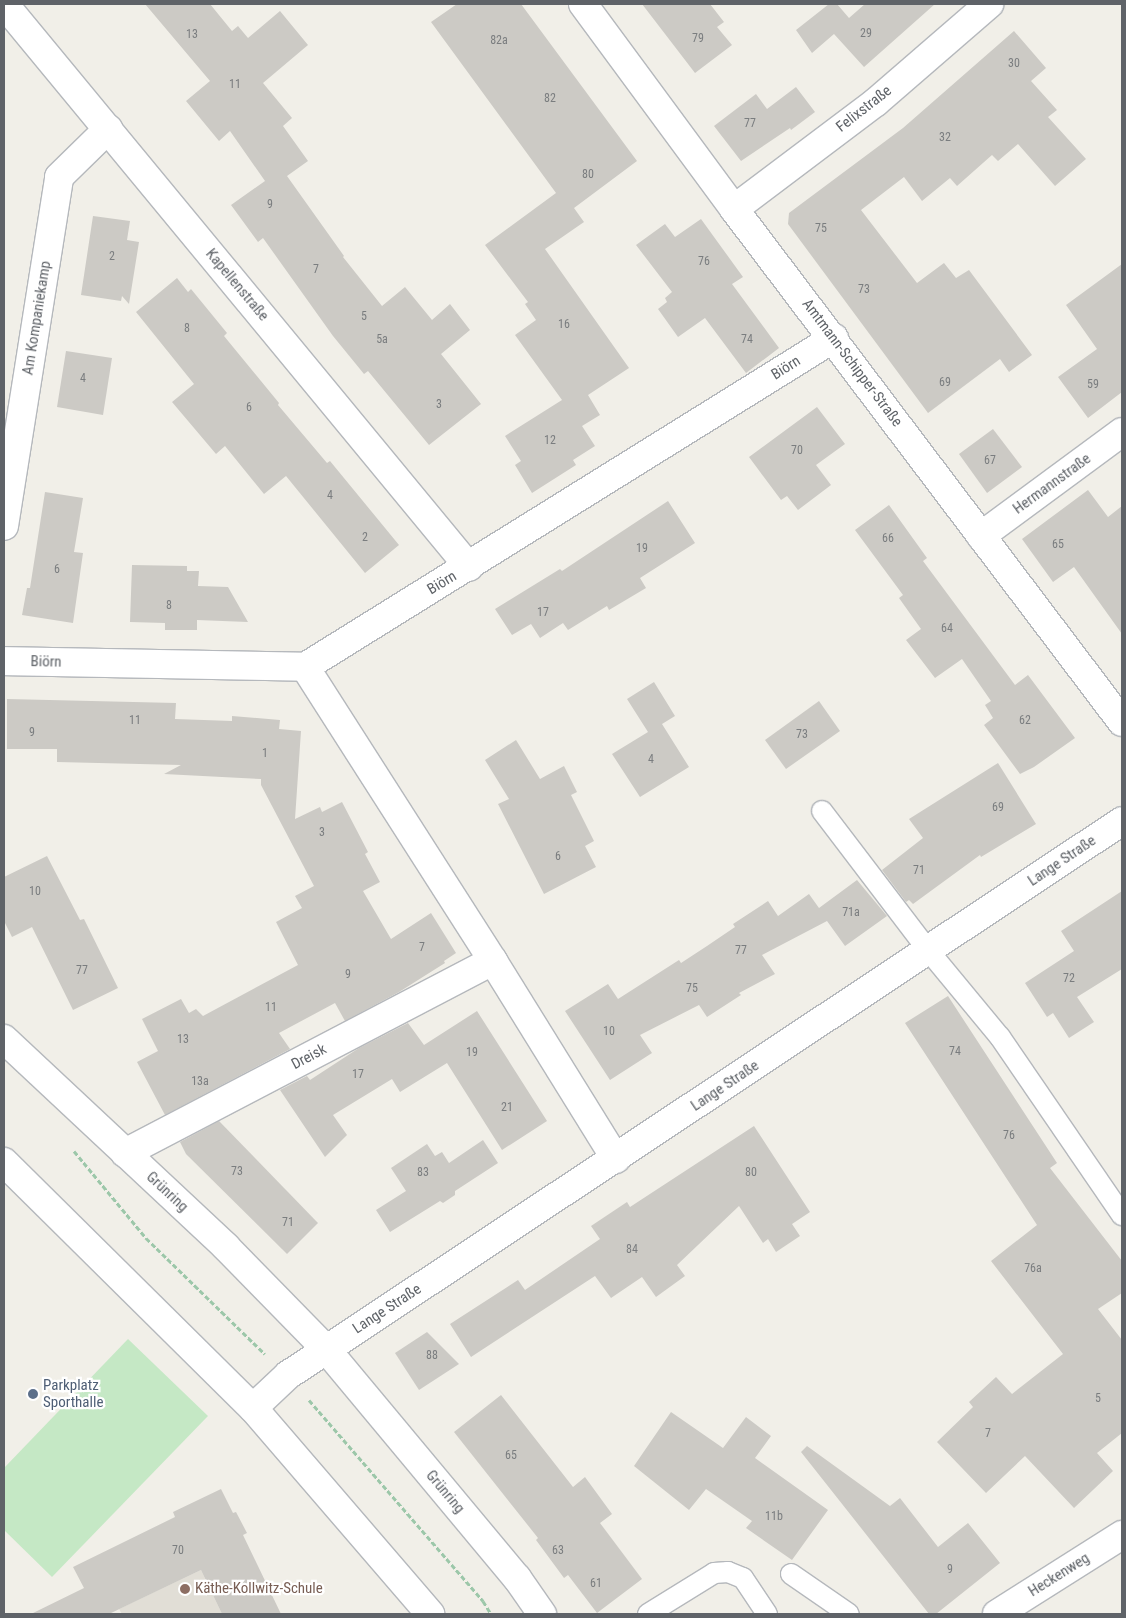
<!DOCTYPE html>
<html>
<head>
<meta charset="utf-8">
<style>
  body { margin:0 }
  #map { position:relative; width:1126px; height:1618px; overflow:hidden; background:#f1efe8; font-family:"Roboto Condensed",sans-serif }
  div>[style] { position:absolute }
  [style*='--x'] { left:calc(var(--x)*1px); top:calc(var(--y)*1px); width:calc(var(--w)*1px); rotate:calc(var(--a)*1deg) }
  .education>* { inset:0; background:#e1ded6 }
  .green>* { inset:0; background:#c5e8c5 }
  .building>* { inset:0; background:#cccac5 }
  .path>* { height:3px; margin-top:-1.5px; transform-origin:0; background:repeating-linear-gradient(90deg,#9cc7a9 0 5px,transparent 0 7.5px) }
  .roads { filter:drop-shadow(1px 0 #b5b8bc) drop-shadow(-1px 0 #b5b8bc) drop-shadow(0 1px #b5b8bc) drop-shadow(0 -1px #b5b8bc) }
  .lane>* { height:20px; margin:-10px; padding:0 10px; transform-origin:10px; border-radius:10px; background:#fff }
  .street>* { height:28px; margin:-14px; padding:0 14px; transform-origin:14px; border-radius:14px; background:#fff }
  .secondary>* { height:28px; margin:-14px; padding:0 14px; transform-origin:14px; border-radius:14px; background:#fff }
  .dots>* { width:14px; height:14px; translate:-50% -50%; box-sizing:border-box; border:2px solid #fff; border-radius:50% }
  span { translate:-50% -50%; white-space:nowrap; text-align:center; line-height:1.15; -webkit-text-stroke:4.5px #fff; paint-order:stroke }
  .number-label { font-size:12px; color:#7a7d7f }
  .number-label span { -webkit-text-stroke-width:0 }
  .street-label { font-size:15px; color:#5f6368 }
  .service-label { font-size:15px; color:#4e5e75 }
  .left { translate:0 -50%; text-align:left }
  .education-label { font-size:15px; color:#785e54 }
  .frame { position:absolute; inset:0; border:5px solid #5f6368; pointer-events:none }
</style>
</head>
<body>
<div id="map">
  <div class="education">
    <i style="clip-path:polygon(201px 1570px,222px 1614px,122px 1614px,119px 1609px)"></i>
  </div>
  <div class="green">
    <i style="clip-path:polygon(128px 1339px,208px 1416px,52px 1577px,4px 1530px,4px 1468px)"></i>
  </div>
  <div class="building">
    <i style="clip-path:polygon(145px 4px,210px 4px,232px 31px,238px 26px,248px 38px,280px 11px,308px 45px,263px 83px,292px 118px,283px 126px,308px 161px,287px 176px,344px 256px,343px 257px,382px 306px,405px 287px,432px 320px,450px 304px,470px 330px,441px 354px,481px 404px,429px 445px,368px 371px,364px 374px,333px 336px,263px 238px,258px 242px,231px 205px,265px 181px,230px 131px,219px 141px,186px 101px,210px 81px)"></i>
    <i style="clip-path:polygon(457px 4px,521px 4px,637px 161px,574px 208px,584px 222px,545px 249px,629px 368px,588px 395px,600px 415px,582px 426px,595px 446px,573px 460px,576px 465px,532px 493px,515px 465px,521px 461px,505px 436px,562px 400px,515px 335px,536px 320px,525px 304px,528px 302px,485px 245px,556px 193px,431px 22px)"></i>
    <i style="clip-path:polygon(642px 4px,710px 4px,724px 22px,717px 27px,732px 45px,695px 73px)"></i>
    <i style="clip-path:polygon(829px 4px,837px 4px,849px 18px,865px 4px,935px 4px,864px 67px,834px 34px,812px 53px,796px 30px)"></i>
    <i style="clip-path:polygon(1014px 31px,1046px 68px,1031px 81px,1057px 110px,1048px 117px,1086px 159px,1055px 186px,1018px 144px,998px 161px,992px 155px,957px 186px,950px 178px,922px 201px,904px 177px,861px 210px,917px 283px,944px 263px,956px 278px,969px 270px,1032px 355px,1009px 372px,1000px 359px,928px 413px,788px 224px,789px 213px,903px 128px)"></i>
    <i style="clip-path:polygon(796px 87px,815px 112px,791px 130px,790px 128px,741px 161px,714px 126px,756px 94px,767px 109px)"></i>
    <i style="clip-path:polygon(93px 216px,130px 221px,127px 240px,139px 242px,129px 304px,122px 296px,121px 301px,81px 295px)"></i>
    <i style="clip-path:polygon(701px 219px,743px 277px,732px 284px,779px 348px,746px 373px,705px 318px,678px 337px,658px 309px,667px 302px,665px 298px,672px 292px,636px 245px,665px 224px,675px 237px)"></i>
    <i style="clip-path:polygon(1122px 264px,1122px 392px,1088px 418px,1058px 377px,1097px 349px,1066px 305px)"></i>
    <i style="clip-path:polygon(177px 278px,188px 292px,191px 289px,227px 333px,224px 336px,279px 403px,278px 405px,327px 463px,330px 461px,399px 545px,365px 573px,286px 476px,264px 494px,225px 446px,216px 454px,172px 402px,194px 384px,136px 312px)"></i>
    <i style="clip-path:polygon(66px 351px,112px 358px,103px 415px,57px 407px)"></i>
    <i style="clip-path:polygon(817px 407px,845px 444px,816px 465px,831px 485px,798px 510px,787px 496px,781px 500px,749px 457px)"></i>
    <i style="clip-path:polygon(993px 429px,1022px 467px,987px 493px,959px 454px)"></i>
    <i style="clip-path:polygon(1088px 490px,1108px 517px,1122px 506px,1122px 634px,1074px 567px,1053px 582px,1022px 539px)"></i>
    <i style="clip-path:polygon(45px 492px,83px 498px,74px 552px,83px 553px,73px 623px,22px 615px,27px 588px,30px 588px)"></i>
    <i style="clip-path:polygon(668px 501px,695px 543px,640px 578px,646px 588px,609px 610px,607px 606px,568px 630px,563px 623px,540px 638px,531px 624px,512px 635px,495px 609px,560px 569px,562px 571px)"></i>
    <i style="clip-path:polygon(889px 505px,927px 558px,923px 561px,1015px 685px,1028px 675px,1075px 738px,1034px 767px,1020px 774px,984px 725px,993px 718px,985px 705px,991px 701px,962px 659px,935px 678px,906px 640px,921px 629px,899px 598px,903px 595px,855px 530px)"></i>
    <i style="clip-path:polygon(132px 565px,187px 566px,187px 571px,199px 571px,198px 586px,228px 587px,248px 622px,197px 620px,197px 630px,165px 630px,165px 623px,130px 622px)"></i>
    <i style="clip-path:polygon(654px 682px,675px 716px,662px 724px,689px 767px,640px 797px,612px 754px,648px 732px,627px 699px)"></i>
    <i style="clip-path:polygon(7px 699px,176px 703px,175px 719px,232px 721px,232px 716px,280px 720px,279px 729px,301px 731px,295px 819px,320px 807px,322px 812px,342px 802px,368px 852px,365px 854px,380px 882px,363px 891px,391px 939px,431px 913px,456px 953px,444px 961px,445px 963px,399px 992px,345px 1021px,335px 1003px,279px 1033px,290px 1049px,165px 1115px,137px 1062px,158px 1051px,142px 1019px,181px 999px,189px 1013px,196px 1009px,203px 1016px,298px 965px,276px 922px,302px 908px,295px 896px,314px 886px,261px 785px,261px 779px,164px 774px,181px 765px,57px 762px,57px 749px,7px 749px)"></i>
    <i style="clip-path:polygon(819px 701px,840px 731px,786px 769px,765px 740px)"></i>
    <i style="clip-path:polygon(516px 740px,540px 779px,564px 766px,577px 792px,571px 795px,594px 841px,585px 846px,596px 867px,544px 894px,498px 804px,509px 799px,485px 760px)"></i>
    <i style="clip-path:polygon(998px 763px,1036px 824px,981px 857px,980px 855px,913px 904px,909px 900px,906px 902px,882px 870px,923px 838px,909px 819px)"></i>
    <i style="clip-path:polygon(47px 856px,80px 920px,84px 919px,118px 988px,73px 1010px,32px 927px,12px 937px,4px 921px,4px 877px)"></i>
    <i style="clip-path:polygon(857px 880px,887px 916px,845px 946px,827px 921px,762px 955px,775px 974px,739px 993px,741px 995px,707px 1017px,699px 1005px,640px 1035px,652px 1053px,610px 1080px,565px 1011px,608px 984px,618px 999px,679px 960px,681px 963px,707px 946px,735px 927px,733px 924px,768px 901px,778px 916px,809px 894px,819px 908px)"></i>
    <i style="clip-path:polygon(1122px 891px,1122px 969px,1077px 997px,1094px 1022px,1069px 1038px,1053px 1013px,1047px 1017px,1025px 983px,1074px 951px,1061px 931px)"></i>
    <i style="clip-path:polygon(948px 996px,1057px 1163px,1050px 1168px,1122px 1261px,1122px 1293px,1098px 1309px,1122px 1340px,1122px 1433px,1097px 1453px,1113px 1471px,1074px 1508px,1025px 1456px,986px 1493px,937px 1442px,973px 1407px,969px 1402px,996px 1377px,1012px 1394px,1063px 1354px,991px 1261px,1037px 1225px,905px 1023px)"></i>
    <i style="clip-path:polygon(477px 1011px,547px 1121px,502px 1150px,447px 1063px,400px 1092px,392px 1079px,333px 1115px,347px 1135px,325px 1157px,280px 1090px,307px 1076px,310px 1080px,359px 1048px,408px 1023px,424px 1045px)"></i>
    <i style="clip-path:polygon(219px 1121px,318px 1223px,287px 1254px,186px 1154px,180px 1142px)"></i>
    <i style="clip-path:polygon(754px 1126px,810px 1212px,792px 1224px,800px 1236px,776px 1252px,768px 1239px,763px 1243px,739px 1206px,677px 1265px,685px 1276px,656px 1297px,642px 1277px,611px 1298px,595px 1276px,471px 1357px,450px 1324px,518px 1280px,525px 1290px,600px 1239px,591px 1226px,627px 1202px,630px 1207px)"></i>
    <i style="clip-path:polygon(483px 1140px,498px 1163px,455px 1191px,455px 1195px,443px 1203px,440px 1201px,390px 1232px,376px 1210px,406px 1191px,391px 1168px,427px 1144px,435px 1156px,442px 1152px,449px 1163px)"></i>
    <i style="clip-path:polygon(427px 1332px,459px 1364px,419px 1390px,395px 1353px)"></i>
    <i style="clip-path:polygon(501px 1395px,573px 1487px,585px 1477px,612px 1514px,600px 1523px,642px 1579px,597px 1613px,568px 1575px,564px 1578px,536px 1540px,538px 1538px,454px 1432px)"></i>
    <i style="clip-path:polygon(671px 1412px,723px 1448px,746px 1417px,771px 1436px,755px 1458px,828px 1510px,792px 1560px,746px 1528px,752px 1521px,706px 1489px,689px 1510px,634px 1466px)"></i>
    <i style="clip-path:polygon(807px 1446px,890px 1506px,900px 1498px,938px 1547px,968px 1523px,1000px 1563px,936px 1614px,929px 1614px,801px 1452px)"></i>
    <i style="clip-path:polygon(221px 1489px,233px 1513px,236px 1512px,247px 1533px,243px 1535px,281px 1614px,222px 1614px,201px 1570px,109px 1614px,31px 1614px,84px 1588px,73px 1567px,175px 1517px,173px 1512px)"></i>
  </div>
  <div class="path">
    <i style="--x:74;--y:1151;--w:113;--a:50.4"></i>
    <i style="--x:146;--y:1238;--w:166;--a:44.3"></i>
    <i style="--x:309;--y:1400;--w:266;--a:49.1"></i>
    <i style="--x:483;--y:1601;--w:15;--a:58"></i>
  </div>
  <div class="roads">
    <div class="lane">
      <i style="--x:822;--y:811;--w:175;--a:52.7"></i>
      <i style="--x:928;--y:950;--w:113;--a:50.4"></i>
      <i style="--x:1000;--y:1037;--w:216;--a:55.6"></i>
      <i style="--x:791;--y:1574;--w:70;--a:34.6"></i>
      <i style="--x:648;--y:1614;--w:78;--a:-31.8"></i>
      <i style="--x:714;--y:1573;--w:14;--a:-4"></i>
      <i style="--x:728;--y:1572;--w:16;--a:22"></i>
      <i style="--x:743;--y:1578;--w:43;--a:56.3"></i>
    </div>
    <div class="street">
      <i style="--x:4;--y:4;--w:730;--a:50.45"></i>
      <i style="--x:734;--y:209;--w:178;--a:-37"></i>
      <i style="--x:876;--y:102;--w:150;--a:-40.9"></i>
      <i style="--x:4;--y:526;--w:353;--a:-81"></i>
      <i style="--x:59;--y:177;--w:69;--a:-44.4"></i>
      <i style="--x:981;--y:536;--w:175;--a:-36.4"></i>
      <i style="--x:4;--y:661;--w:301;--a:1.1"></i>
      <i style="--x:305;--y:667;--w:623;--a:-31.88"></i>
      <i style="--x:305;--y:667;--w:349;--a:57.4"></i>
      <i style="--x:493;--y:961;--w:233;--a:58.2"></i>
      <i style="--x:4;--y:1039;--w:304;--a:43.1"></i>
      <i style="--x:226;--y:1247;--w:143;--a:45.6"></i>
      <i style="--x:326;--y:1349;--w:298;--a:50.2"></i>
      <i style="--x:517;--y:1578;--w:44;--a:55.2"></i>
      <i style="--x:125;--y:1153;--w:415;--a:-27.6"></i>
      <i style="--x:4;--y:1162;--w:350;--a:44.7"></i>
      <i style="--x:253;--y:1408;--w:272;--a:49.3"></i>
      <i style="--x:253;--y:1408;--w:48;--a:-43.3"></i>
      <i style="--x:288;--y:1375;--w:1001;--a:-33.59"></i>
      <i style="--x:997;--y:1614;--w:148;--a:-32.3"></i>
    </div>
    <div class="secondary">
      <i style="--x:583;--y:4;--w:255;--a:53.6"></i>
      <i style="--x:734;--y:209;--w:643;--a:52.9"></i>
    </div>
  </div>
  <div class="dots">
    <i style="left:33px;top:1394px;background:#5c6f8a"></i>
    <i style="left:185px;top:1589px;background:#8d6e63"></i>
  </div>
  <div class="number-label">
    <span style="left:866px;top:34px">29</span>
    <span style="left:192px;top:35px">13</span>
    <span style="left:698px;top:39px">79</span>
    <span style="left:499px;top:41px">82a</span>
    <span style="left:1014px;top:64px">30</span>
    <span style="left:235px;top:85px">11</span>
    <span style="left:550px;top:99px">82</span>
    <span style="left:750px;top:124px">77</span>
    <span style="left:945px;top:138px">32</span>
    <span style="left:588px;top:175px">80</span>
    <span style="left:270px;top:205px">9</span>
    <span style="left:821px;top:229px">75</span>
    <span style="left:112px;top:257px">2</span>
    <span style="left:704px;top:262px">76</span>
    <span style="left:316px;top:270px">7</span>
    <span style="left:864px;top:290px">73</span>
    <span style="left:364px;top:317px">5</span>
    <span style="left:564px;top:325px">16</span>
    <span style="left:187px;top:329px">8</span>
    <span style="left:382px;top:340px">5a</span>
    <span style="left:747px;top:340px">74</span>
    <span style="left:83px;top:379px">4</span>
    <span style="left:945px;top:383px">69</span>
    <span style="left:1093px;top:385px">59</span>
    <span style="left:439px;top:405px">3</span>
    <span style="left:249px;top:408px">6</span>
    <span style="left:550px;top:441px">12</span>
    <span style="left:797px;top:451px">70</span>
    <span style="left:990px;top:461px">67</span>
    <span style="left:330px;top:496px">4</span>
    <span style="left:365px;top:538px">2</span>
    <span style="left:888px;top:539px">66</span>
    <span style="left:1058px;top:545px">65</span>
    <span style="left:642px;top:549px">19</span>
    <span style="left:57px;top:570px">6</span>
    <span style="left:169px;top:606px">8</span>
    <span style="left:543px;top:613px">17</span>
    <span style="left:947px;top:629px">64</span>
    <span style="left:135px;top:721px">11</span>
    <span style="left:1025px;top:721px">62</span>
    <span style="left:32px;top:733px">9</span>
    <span style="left:802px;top:735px">73</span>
    <span style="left:265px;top:754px">1</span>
    <span style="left:651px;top:760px">4</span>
    <span style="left:998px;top:808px">69</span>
    <span style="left:322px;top:833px">3</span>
    <span style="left:558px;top:857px">6</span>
    <span style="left:919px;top:871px">71</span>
    <span style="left:35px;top:892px">10</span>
    <span style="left:851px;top:913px">71a</span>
    <span style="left:422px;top:948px">7</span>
    <span style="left:741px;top:951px">77</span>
    <span style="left:82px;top:971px">77</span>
    <span style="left:348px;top:975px">9</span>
    <span style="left:1069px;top:979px">72</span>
    <span style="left:692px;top:989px">75</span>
    <span style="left:271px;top:1008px">11</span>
    <span style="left:609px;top:1032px">10</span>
    <span style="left:183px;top:1040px">13</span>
    <span style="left:955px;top:1052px">74</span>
    <span style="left:472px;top:1053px">19</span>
    <span style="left:358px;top:1075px">17</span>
    <span style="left:200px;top:1082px">13a</span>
    <span style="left:507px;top:1108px">21</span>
    <span style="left:1009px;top:1136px">76</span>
    <span style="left:237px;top:1172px">73</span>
    <span style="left:423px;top:1173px">83</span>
    <span style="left:751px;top:1173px">80</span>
    <span style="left:288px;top:1223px">71</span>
    <span style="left:632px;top:1250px">84</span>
    <span style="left:1033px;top:1269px">76a</span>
    <span style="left:432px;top:1356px">88</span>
    <span style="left:1098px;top:1399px">5</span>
    <span style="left:988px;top:1434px">7</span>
    <span style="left:511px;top:1456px">65</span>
    <span style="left:774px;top:1517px">11b</span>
    <span style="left:178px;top:1551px">70</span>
    <span style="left:558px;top:1551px">63</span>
    <span style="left:950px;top:1570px">9</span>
    <span style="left:596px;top:1584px">61</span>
  </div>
  <div class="street-label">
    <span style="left:864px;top:109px;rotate:-38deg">Felixstraße</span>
    <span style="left:237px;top:285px;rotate:50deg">Kapellenstraße</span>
    <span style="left:37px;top:318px;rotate:-81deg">Am Kompaniekamp</span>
    <span style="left:852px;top:363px;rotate:53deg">Amtmann-Schipper-Straße</span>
    <span style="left:786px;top:368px;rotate:-32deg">Biörn</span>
    <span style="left:1052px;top:484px;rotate:-36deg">Hermannstraße</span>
    <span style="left:442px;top:583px;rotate:-31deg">Biörn</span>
    <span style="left:46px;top:662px;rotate:1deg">Biörn</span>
    <span style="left:1062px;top:861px;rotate:-34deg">Lange Straße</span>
    <span style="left:309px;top:1057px;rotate:-28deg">Dreisk</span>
    <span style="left:725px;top:1086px;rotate:-34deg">Lange Straße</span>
    <span style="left:167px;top:1192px;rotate:43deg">Grünring</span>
    <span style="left:387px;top:1309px;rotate:-33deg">Lange Straße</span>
    <span style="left:445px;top:1492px;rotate:50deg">Grünring</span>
    <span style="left:1059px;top:1575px;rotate:-32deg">Heckenweg</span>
  </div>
  <div class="service-label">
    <span class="left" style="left:43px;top:1394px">Parkplatz<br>Sporthalle</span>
  </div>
  <div class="education-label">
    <span class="left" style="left:195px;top:1589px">Käthe-Kollwitz-Schule</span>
  </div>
  <div class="frame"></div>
</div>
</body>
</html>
